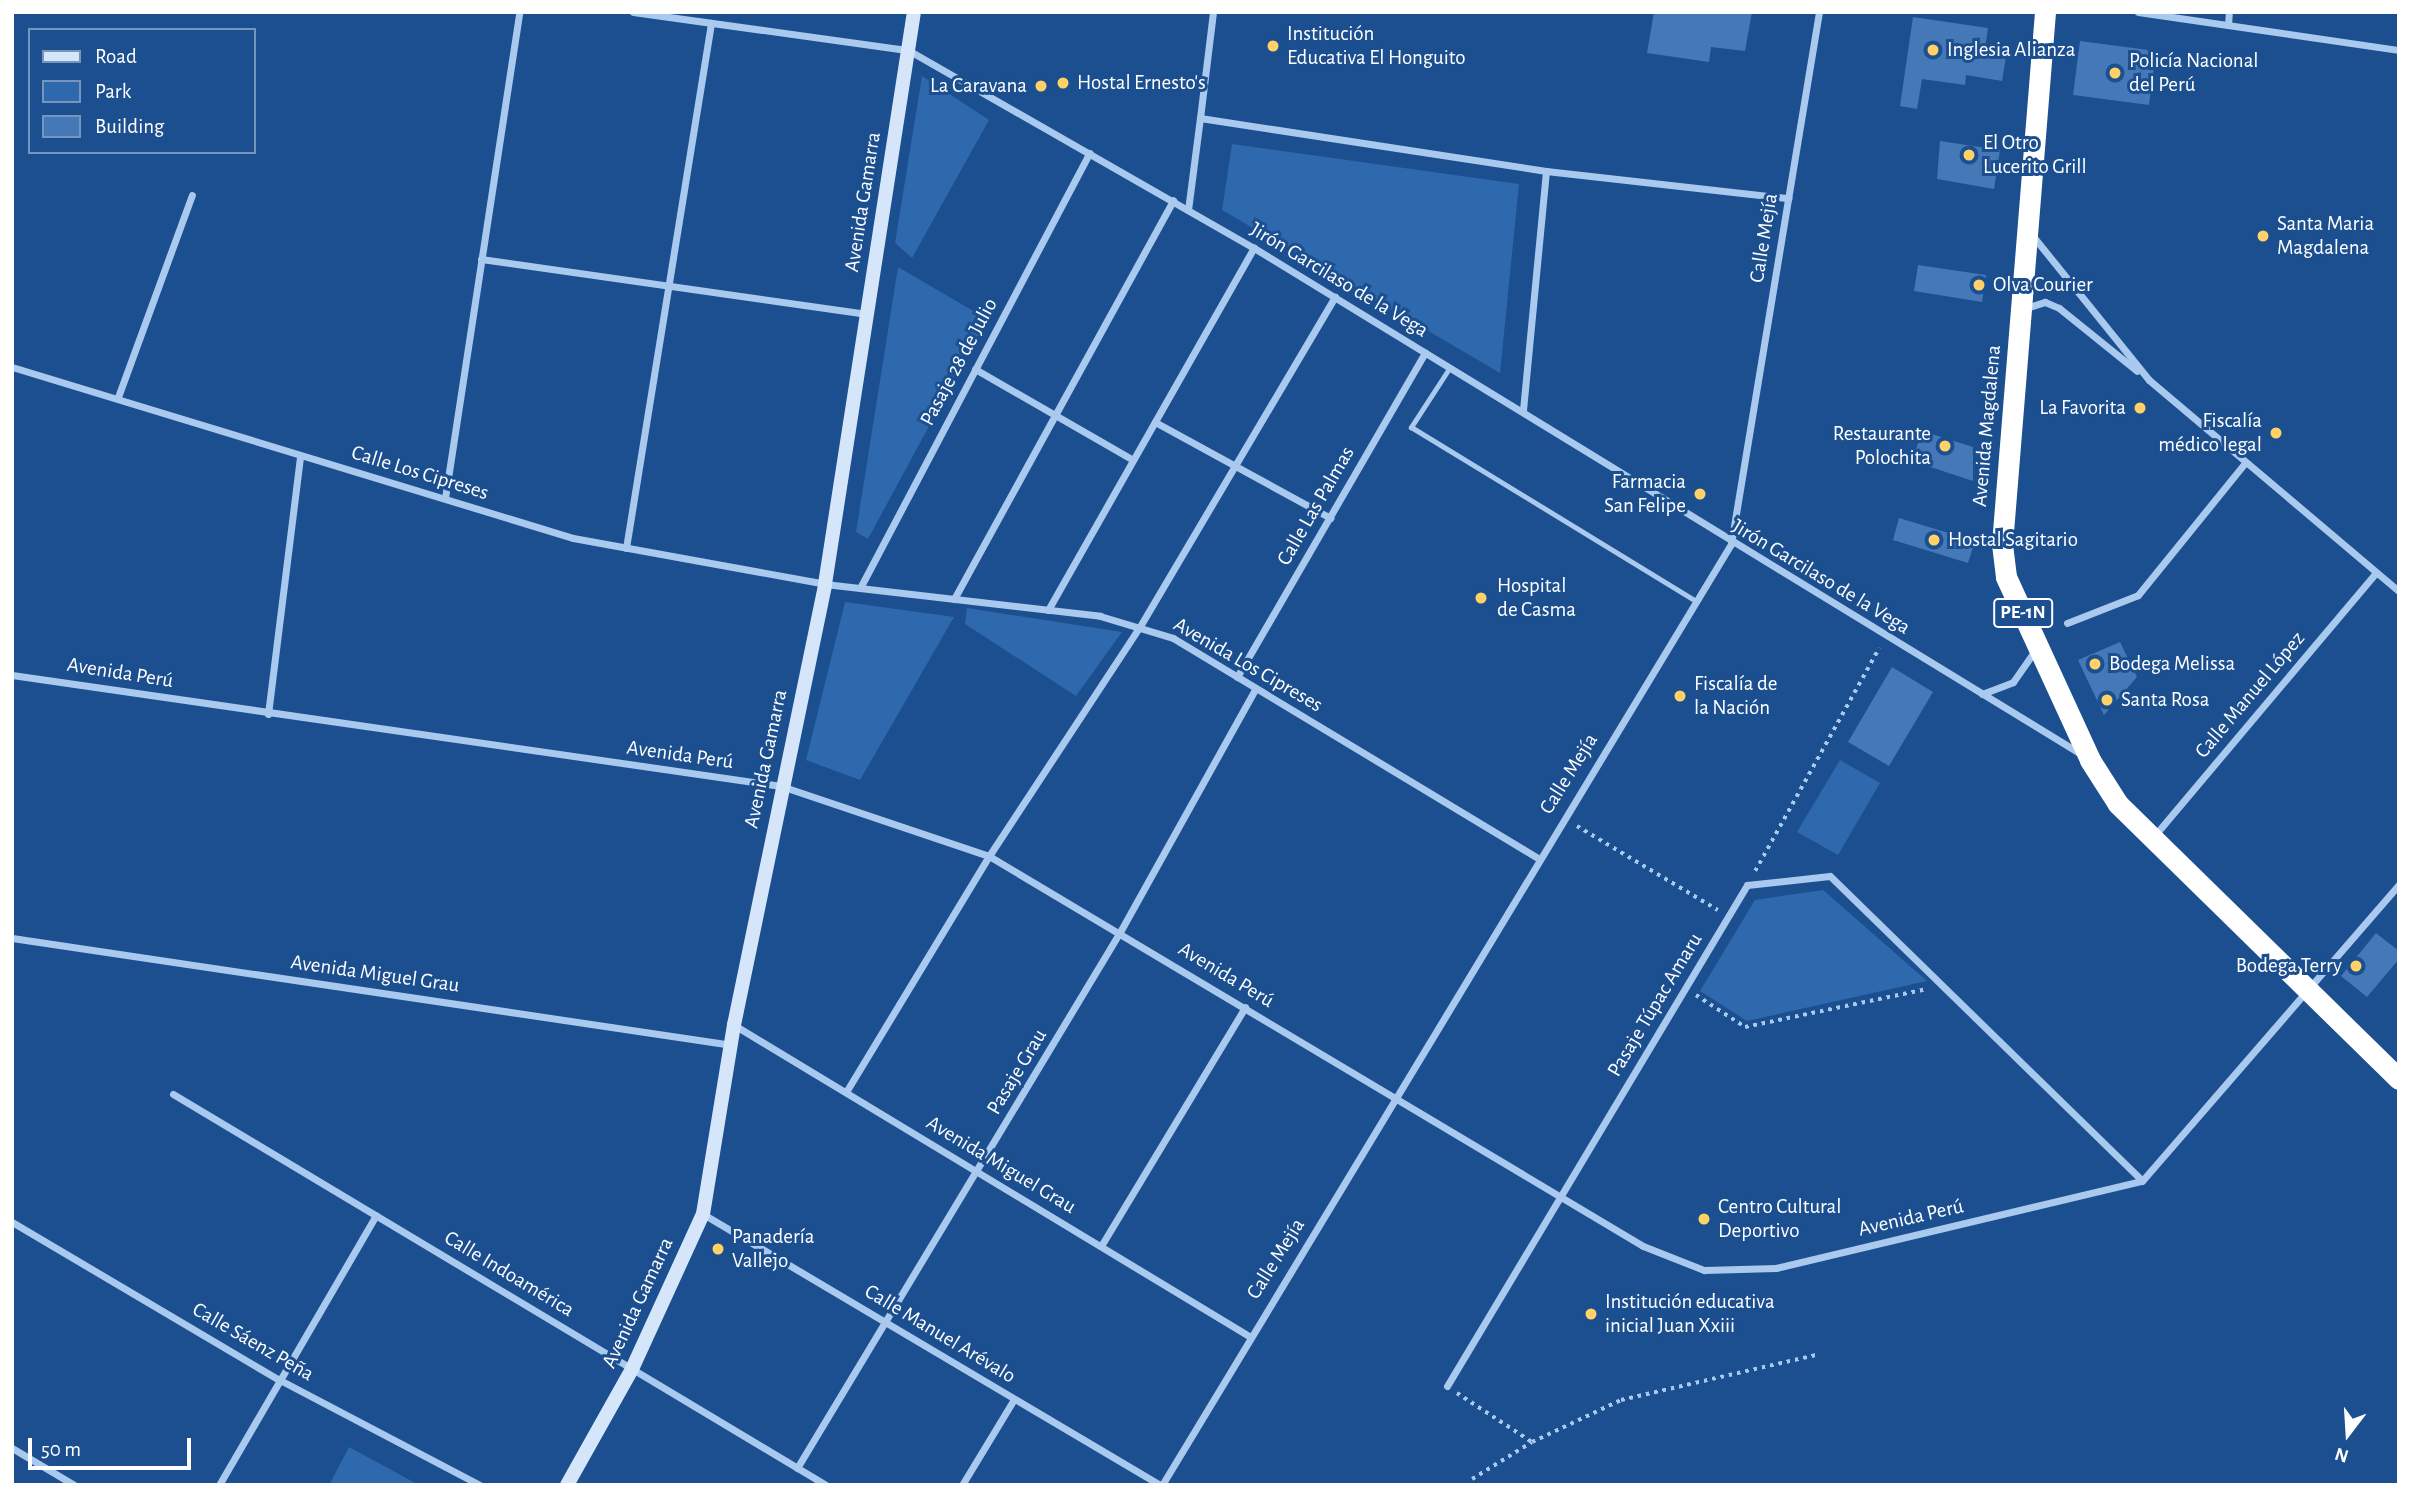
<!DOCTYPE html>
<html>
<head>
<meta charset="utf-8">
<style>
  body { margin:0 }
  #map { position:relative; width:2411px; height:1497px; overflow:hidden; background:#1b4f8f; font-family:"Alegreya Sans",sans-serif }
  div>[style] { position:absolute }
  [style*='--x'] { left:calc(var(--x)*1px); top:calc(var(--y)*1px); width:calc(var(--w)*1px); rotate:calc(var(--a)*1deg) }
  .green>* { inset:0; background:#2e69ad }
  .building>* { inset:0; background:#4478b7 }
  .path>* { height:3.5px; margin-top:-1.75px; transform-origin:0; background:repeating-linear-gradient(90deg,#a9c9ee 0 3.5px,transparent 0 8.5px) }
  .lane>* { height:5px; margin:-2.5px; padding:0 2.5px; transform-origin:2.5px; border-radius:2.5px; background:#a9c9ee }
  .street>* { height:7px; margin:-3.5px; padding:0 3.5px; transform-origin:3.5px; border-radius:3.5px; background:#a9c9ee }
  .secondary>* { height:14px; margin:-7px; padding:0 7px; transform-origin:7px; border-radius:7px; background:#d6e6fa }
  .highway>* { height:21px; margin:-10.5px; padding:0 10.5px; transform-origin:10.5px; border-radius:10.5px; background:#fff }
  .dots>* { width:19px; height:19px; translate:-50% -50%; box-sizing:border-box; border:4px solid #1b4f8f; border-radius:50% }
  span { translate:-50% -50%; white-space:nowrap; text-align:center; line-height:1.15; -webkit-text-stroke:6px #1b4f8f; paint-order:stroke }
  .shield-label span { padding:2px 5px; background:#1b4f8f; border:2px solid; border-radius:5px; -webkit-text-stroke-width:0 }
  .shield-label { font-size:19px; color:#fff; font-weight:700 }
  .poi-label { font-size:21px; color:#fff }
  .left { translate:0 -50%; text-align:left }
  .right { translate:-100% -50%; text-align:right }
  .street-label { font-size:21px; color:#fff }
  .frame { position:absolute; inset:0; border:14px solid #fff; pointer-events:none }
  .legend { position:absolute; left:28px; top:28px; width:228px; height:126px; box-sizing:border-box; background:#1b4f8f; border:2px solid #7695bc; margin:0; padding:9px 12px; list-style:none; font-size:21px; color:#fff }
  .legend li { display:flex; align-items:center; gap:14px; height:35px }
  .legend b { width:35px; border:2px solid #7695bc }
  .north { position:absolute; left:2313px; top:1399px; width:70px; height:70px; -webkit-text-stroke:5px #1b4f8f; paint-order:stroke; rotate:197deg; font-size:19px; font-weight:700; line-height:28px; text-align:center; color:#fff }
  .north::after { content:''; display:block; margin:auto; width:24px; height:32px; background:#fff; clip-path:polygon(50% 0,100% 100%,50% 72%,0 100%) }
  .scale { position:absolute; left:28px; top:1438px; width:163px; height:32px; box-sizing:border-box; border:4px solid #fff; border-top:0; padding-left:9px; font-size:21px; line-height:24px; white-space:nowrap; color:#fff; -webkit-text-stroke:5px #1b4f8f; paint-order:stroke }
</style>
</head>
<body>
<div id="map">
  <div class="green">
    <i style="clip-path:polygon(922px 76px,989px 120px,912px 258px,895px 243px)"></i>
    <i style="clip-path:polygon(1232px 144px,1519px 184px,1500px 373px,1222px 210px)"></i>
    <i style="clip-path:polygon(898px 267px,987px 319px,868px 539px,856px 532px)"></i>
    <i style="clip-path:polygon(845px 602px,954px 617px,860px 780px,806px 760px)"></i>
    <i style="clip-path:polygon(967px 608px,1122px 632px,1076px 696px,965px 624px)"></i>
    <i style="clip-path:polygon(1840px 760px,1880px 783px,1838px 855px,1797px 832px)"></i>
    <i style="clip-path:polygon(1823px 890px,1927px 981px,1747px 1021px,1700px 991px,1755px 900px)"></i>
    <i style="clip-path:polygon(349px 1447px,419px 1485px,329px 1485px)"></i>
  </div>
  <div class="building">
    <i style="clip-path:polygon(1654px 12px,1752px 12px,1745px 51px,1711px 47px,1709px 62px,1647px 53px)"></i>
    <i style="clip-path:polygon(1913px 17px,1988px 28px,1985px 48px,2007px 51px,2002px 81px,1966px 75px,1965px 85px,1922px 79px,1917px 109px,1900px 106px)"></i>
    <i style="clip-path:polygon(2080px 41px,2156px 51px,2149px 105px,2073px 95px)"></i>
    <i style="clip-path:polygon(1940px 141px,2000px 150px,1994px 189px,1937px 179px)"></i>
    <i style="clip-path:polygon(1918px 265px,1986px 275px,1982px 302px,1914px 291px)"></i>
    <i style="clip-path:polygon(1922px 431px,1973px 447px,1973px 481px,1912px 461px)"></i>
    <i style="clip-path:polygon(1899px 518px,1975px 541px,1968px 563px,1893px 540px)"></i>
    <i style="clip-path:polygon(2120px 642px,2137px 677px,2104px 715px,2078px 660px)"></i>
    <i style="clip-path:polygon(1892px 667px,1933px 692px,1889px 766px,1848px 742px)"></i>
    <i style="clip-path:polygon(2376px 933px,2399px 951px,2399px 959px,2367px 997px,2341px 976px)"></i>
  </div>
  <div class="path">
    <i style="--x:1577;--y:826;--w:164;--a:30.8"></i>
    <i style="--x:1755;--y:871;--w:255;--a:-60.9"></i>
    <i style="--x:1696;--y:995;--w:59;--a:33.1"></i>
    <i style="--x:1745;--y:1027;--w:186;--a:-11.8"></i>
    <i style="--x:1457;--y:1393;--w:90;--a:33.2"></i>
    <i style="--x:1472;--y:1479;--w:70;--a:-31.7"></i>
    <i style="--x:1532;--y:1442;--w:98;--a:-25.3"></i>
    <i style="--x:1621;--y:1400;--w:200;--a:-13"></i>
  </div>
  <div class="lane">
    <i style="--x:1450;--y:367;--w:72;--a:123"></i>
    <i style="--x:1411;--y:427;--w:334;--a:31.4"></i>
  </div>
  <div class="street">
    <i style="--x:633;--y:12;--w:278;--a:7.9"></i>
    <i style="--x:908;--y:50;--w:399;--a:29.8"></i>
    <i style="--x:1254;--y:248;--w:970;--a:31.46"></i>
    <i style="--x:2138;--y:12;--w:264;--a:8.3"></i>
    <i style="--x:2228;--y:25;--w:13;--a:-86"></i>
    <i style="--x:1200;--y:118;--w:107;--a:-83"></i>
    <i style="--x:1546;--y:171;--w:244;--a:6.4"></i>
    <i style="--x:1188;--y:210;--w:93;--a:-82.6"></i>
    <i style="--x:1200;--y:118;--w:350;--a:8.7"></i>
    <i style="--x:1546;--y:171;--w:241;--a:95.5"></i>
    <i style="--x:2032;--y:235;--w:186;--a:51.1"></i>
    <i style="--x:2149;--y:380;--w:327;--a:40.2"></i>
    <i style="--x:481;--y:259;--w:390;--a:8.1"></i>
    <i style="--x:2023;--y:309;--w:23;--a:-18"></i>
    <i style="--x:2045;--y:302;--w:15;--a:23"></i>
    <i style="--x:2059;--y:308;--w:100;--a:38.9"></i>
    <i style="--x:12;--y:367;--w:586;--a:16.95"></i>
    <i style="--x:573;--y:538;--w:256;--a:10.3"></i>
    <i style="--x:825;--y:584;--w:277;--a:6.6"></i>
    <i style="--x:1100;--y:616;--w:76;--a:16.8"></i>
    <i style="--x:1173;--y:638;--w:426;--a:31.1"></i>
    <i style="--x:975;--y:369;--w:182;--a:29.9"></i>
    <i style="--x:118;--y:397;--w:215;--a:-69.9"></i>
    <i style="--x:1155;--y:422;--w:200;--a:28.7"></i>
    <i style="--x:445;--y:498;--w:492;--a:-81.3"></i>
    <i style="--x:626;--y:548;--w:532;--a:-80.8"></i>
    <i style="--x:860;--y:588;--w:492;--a:-62.2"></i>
    <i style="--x:954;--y:599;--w:455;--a:-61.2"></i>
    <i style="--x:1048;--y:610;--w:417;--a:-60.4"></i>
    <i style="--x:2067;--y:623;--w:76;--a:-21.5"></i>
    <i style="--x:2138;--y:595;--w:170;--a:-51"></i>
    <i style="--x:12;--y:675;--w:777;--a:8.21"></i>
    <i style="--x:781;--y:786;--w:219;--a:18.6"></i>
    <i style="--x:989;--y:856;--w:761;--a:30.81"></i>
    <i style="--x:1643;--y:1246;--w:66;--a:21.5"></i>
    <i style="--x:1704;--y:1270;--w:72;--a:-1.6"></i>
    <i style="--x:1776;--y:1268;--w:376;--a:-13.4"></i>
    <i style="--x:2142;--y:1181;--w:393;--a:-49.1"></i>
    <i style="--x:1237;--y:677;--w:375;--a:-59.9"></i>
    <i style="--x:1982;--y:694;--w:33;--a:-21"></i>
    <i style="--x:2013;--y:682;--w:38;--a:-55"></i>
    <i style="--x:268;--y:714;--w:260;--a:-82.9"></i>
    <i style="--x:2155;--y:835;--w:341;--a:-49.9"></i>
    <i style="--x:12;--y:938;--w:728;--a:8.45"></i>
    <i style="--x:734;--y:1025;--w:602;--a:31.13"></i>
    <i style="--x:846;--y:1092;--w:276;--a:-58.8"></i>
    <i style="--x:989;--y:856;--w:273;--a:-56.7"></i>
    <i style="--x:1139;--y:628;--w:385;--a:-59.4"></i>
    <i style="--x:173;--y:1094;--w:761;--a:30.91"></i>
    <i style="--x:703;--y:1214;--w:531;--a:30.67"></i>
    <i style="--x:12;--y:1222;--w:309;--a:30.6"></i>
    <i style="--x:278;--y:1379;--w:228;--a:27.7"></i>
    <i style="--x:1101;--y:1246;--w:279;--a:-58.9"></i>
    <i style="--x:1447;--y:1386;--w:584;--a:-59.09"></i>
    <i style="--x:1747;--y:885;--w:83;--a:-6.2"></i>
    <i style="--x:1830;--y:876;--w:436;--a:44.3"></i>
    <i style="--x:12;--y:1448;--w:72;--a:30.8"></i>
    <i style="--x:797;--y:1468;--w:626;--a:-58.93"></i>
    <i style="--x:1120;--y:932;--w:279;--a:-60.9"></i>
    <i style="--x:219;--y:1485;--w:312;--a:-59.8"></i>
    <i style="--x:962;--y:1485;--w:100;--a:-58.8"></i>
    <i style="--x:1162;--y:1485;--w:1100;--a:-58.84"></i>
    <i style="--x:1731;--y:544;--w:539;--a:-80.61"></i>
  </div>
  <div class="secondary">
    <i style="--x:567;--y:1485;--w:133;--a:-60.7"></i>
    <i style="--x:632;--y:1369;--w:170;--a:-65.4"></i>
    <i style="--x:703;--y:1214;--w:192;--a:-80.7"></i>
    <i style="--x:734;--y:1025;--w:450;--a:-78.3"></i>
    <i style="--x:825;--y:584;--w:579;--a:-81.16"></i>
  </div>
  <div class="highway">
    <i style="--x:2045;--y:12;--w:534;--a:94.62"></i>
    <i style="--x:2002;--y:544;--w:33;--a:83"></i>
    <i style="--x:2006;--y:577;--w:201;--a:65.3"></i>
    <i style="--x:2090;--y:760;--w:52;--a:57.5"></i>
    <i style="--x:2118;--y:804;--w:393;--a:44.4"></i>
  </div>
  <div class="dots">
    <i style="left:1273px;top:46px;background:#ffd166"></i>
    <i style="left:1933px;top:50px;background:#ffd166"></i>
    <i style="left:2115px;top:73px;background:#ffd166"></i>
    <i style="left:1063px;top:83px;background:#ffd166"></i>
    <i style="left:1041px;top:86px;background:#ffd166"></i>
    <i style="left:1969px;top:155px;background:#ffd166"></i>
    <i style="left:2263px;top:236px;background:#ffd166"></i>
    <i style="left:1979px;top:285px;background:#ffd166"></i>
    <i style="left:2140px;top:408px;background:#ffd166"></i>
    <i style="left:2276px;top:433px;background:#ffd166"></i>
    <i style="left:1945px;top:446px;background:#ffd166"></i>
    <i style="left:1700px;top:494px;background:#ffd166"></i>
    <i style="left:1934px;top:540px;background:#ffd166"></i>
    <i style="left:1481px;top:598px;background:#ffd166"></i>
    <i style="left:2095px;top:664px;background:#ffd166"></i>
    <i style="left:1680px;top:696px;background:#ffd166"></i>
    <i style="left:2107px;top:700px;background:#ffd166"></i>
    <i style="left:2356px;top:966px;background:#ffd166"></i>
    <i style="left:1704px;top:1219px;background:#ffd166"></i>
    <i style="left:718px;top:1249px;background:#ffd166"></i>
    <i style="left:1591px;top:1314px;background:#ffd166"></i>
  </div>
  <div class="shield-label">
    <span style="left:2023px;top:613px">PE-1N</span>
  </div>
  <div class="poi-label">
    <span class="left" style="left:1287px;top:46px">Institución<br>Educativa El Honguito</span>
    <span class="left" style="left:1947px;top:50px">Inglesia Alianza</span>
    <span class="left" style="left:2129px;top:73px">Policía Nacional<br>del Perú</span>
    <span class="left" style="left:1077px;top:83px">Hostal Ernesto's</span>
    <span class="right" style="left:1027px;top:86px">La Caravana</span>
    <span class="left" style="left:1983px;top:155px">El Otro<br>Lucerito Grill</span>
    <span class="left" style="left:2277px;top:236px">Santa Maria<br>Magdalena</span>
    <span class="left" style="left:1993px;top:285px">Olva Courier</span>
    <span class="right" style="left:2126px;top:408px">La Favorita</span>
    <span class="right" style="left:2262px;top:433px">Fiscalía<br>médico legal</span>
    <span class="right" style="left:1931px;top:446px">Restaurante<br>Polochita</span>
    <span class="right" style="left:1686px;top:494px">Farmacia<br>San Felipe</span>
    <span class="left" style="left:1948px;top:540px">Hostal Sagitario</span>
    <span class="left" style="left:1497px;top:598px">Hospital<br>de Casma</span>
    <span class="left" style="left:2109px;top:664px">Bodega Melissa</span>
    <span class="left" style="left:1694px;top:696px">Fiscalía de<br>la Nación</span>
    <span class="left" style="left:2121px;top:700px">Santa Rosa</span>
    <span class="right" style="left:2342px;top:966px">Bodega Terry</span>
    <span class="left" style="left:1718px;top:1219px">Centro Cultural<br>Deportivo</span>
    <span class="left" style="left:732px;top:1249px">Panadería<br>Vallejo</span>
    <span class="left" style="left:1605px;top:1314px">Institución educativa<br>inicial Juan Xxiii</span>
  </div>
  <div class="street-label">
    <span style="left:863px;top:202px;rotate:-81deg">Avenida Gamarra</span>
    <span style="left:1764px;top:238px;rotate:-81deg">Calle Mejía</span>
    <span style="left:1339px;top:280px;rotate:31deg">Jirón Garcilaso de la Vega</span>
    <span style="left:959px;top:362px;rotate:-62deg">Pasaje 28 de Julio</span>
    <span style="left:1987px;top:426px;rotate:-85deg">Avenida Magdalena</span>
    <span style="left:420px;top:473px;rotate:17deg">Calle Los Cipreses</span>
    <span style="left:1316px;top:506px;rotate:-60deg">Calle Las Palmas</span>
    <span style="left:1821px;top:577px;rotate:31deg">Jirón Garcilaso de la Vega</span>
    <span style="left:1248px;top:665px;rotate:30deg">Avenida Los Cipreses</span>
    <span style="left:120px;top:673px;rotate:9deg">Avenida Perú</span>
    <span style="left:2250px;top:695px;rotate:-50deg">Calle Manuel López</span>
    <span style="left:680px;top:755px;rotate:8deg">Avenida Perú</span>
    <span style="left:766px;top:759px;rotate:-78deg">Avenida Gamarra</span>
    <span style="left:1569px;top:774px;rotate:-58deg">Calle Mejía</span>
    <span style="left:375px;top:974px;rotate:8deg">Avenida Miguel Grau</span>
    <span style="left:1226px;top:975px;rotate:31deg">Avenida Perú</span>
    <span style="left:1655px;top:1005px;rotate:-59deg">Pasaje Túpac Amaru</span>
    <span style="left:1017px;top:1072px;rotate:-59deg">Pasaje Grau</span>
    <span style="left:1001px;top:1165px;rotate:31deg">Avenida Miguel Grau</span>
    <span style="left:1911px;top:1218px;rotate:-13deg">Avenida Perú</span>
    <span style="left:1276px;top:1259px;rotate:-58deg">Calle Mejía</span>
    <span style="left:509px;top:1274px;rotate:31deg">Calle Indoamérica</span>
    <span style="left:638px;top:1303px;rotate:-65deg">Avenida Gamarra</span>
    <span style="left:940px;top:1334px;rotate:31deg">Calle Manuel Arévalo</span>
    <span style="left:253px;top:1342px;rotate:30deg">Calle Sáenz Peña</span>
  </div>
  <div class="frame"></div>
  <ul class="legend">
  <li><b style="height:9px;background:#d6e6fa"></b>Road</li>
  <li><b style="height:19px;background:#2e69ad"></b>Park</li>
  <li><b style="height:19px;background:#4478b7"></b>Building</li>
  </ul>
  <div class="north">N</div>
  <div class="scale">50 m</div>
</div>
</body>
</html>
